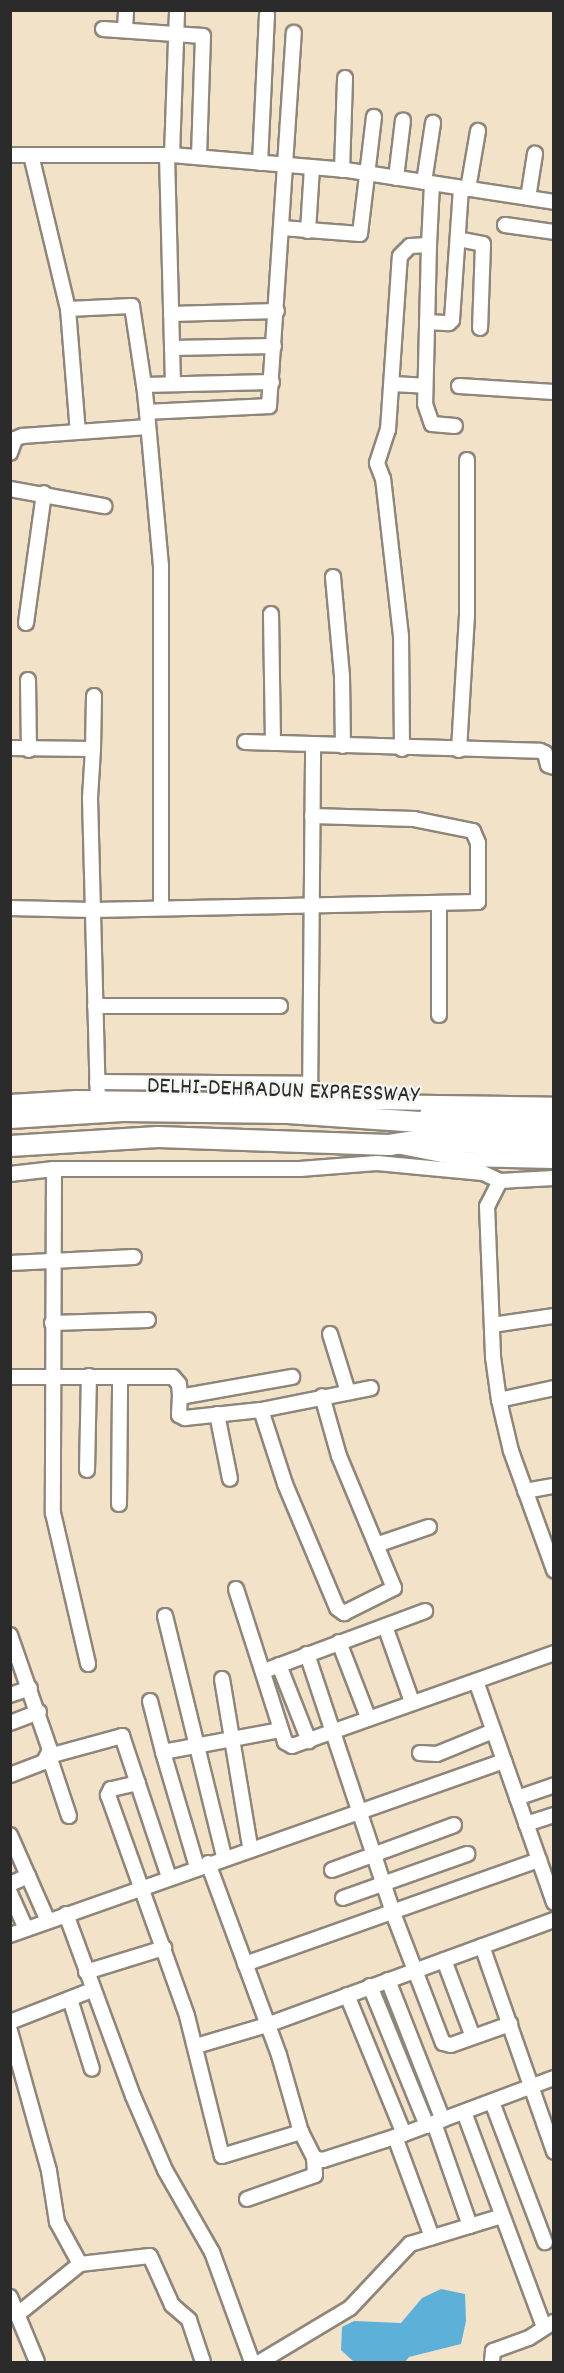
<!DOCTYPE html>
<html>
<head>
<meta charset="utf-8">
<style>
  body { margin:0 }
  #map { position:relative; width:564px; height:2373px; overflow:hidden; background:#f1e2c8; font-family:Dekko,sans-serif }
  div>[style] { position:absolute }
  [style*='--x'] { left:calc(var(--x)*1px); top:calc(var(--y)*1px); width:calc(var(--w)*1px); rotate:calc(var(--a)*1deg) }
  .water>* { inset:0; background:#5db1d9 }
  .roads { filter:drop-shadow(2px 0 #8e867a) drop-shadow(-2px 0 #8e867a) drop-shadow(0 2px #8e867a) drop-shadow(0 -2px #8e867a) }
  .minor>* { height:14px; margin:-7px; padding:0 7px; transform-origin:7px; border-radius:7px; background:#fff }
  .highway>* { height:20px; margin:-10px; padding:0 10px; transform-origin:10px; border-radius:10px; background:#fff }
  span { translate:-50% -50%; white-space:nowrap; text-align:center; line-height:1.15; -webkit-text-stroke:4.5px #f6f6f2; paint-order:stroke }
  .street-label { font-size:24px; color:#2b2b2b }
  .frame { position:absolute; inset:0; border:12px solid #2b2b2b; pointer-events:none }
</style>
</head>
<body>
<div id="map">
  <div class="water">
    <i style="clip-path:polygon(441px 2289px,465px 2294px,466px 2321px,461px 2344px,409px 2357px,405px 2362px,354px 2362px,341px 2350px,342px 2327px,354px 2321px,401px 2323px,422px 2298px)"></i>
  </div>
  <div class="roads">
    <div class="minor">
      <i style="--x:103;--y:29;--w:100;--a:4"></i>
      <i style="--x:203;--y:36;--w:121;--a:91.9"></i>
      <i style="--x:125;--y:30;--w:20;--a:-87"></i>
      <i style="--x:10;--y:155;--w:162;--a:0"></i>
      <i style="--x:172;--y:155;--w:175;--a:4.9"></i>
      <i style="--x:346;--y:170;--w:210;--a:8.7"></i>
      <i style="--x:31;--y:155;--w:158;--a:76.5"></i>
      <i style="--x:68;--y:309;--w:123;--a:85.4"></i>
      <i style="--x:167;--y:155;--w:229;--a:88.5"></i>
      <i style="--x:172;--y:155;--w:145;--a:-88"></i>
      <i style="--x:260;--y:163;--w:149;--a:-87.3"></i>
      <i style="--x:342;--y:170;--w:92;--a:-88.1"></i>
      <i style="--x:396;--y:178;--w:58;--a:-83.1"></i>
      <i style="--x:424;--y:182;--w:60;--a:-81.3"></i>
      <i style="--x:468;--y:189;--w:59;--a:-80.2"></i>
      <i style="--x:528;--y:198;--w:45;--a:-81"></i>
      <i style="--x:505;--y:225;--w:49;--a:8.1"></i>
      <i style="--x:282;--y:228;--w:78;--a:4.4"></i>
      <i style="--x:360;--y:234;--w:118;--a:-83.2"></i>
      <i style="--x:308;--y:231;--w:64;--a:-86.4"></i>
      <i style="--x:458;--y:239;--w:25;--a:11"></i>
      <i style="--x:483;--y:244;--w:84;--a:92"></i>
      <i style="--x:429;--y:245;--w:159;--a:91.4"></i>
      <i style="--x:425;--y:404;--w:21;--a:71"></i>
      <i style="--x:432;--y:424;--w:23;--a:5"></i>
      <i style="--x:68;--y:309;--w:64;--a:-2.7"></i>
      <i style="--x:132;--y:306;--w:80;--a:81.4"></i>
      <i style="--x:171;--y:314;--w:106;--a:-1.6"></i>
      <i style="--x:427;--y:322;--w:22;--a:3"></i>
      <i style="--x:449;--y:323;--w:4;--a:-45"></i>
      <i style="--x:452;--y:320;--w:132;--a:-86.1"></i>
      <i style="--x:172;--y:348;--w:102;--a:-1.1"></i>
      <i style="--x:392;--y:384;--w:33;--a:3"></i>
      <i style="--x:459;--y:386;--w:95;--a:3.6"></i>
      <i style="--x:147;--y:412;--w:27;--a:-96"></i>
      <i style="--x:144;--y:385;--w:128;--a:-1.3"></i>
      <i style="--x:10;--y:453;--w:15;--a:-70"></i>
      <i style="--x:15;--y:439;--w:8;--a:-23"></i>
      <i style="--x:22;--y:436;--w:126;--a:-4.1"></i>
      <i style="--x:10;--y:489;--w:96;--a:10.3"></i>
      <i style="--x:333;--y:577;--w:99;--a:84.8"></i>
      <i style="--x:342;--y:676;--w:70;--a:89.2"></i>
      <i style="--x:271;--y:614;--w:129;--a:89.1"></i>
      <i style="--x:26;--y:623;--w:131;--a:-82.1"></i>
      <i style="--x:28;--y:680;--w:70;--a:89.2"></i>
      <i style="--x:245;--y:742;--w:295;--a:1.7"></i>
      <i style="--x:540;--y:751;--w:5;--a:22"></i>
      <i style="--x:545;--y:753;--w:12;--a:76"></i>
      <i style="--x:548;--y:765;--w:6;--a:18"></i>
      <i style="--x:10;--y:748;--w:83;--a:0.7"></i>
      <i style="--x:93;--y:749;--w:49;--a:93.5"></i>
      <i style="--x:90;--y:798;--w:300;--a:88.5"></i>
      <i style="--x:93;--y:749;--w:53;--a:-88.9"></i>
      <i style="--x:402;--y:749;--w:113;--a:-90.5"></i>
      <i style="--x:401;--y:636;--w:158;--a:-96.5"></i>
      <i style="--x:383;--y:479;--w:17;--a:-111"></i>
      <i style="--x:377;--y:463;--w:35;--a:-72"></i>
      <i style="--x:388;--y:430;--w:174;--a:-86.1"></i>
      <i style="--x:400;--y:256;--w:14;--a:-45"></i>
      <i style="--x:410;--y:246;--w:19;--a:-3"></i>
      <i style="--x:429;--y:245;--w:61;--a:-87.2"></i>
      <i style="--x:459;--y:750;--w:135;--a:-86.6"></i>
      <i style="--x:467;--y:615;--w:155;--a:-90"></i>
      <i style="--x:439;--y:904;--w:111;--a:90"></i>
      <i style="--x:161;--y:907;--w:341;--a:-90"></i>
      <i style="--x:161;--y:566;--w:155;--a:-95.2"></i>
      <i style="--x:147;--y:412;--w:122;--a:-2.8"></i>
      <i style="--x:269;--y:406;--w:374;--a:-86.2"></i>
      <i style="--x:10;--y:908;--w:83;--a:1.4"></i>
      <i style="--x:93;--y:910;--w:385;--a:-1.2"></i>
      <i style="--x:478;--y:902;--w:59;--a:-90"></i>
      <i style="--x:478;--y:843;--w:13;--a:-113"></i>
      <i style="--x:473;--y:831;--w:60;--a:-168.5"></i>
      <i style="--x:414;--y:819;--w:102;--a:-178.3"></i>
      <i style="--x:95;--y:1006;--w:185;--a:0"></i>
      <i style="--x:97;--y:1082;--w:214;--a:0.5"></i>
      <i style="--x:10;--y:1102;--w:67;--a:-3.4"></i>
      <i style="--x:77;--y:1098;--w:477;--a:0.8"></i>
      <i style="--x:310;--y:1103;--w:358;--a:-89.5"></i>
      <i style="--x:427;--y:1114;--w:127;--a:0.5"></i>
      <i style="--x:401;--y:1147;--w:62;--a:11.1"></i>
      <i style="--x:462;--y:1159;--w:92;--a:1.2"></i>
      <i style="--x:54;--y:1169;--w:344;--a:90.2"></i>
      <i style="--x:53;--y:1513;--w:155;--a:76.9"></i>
      <i style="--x:10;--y:1174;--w:44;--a:-6.5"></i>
      <i style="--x:54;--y:1169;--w:246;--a:0"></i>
      <i style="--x:300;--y:1169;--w:77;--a:-4.5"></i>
      <i style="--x:377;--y:1163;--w:106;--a:5.4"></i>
      <i style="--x:483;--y:1173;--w:19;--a:25"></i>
      <i style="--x:554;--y:1178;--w:54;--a:176.8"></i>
      <i style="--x:500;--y:1181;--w:28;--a:117"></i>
      <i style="--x:487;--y:1206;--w:151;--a:87.7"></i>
      <i style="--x:493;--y:1357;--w:43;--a:82.1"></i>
      <i style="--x:499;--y:1400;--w:52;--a:76.8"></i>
      <i style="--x:511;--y:1451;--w:127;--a:70.1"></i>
      <i style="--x:10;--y:1263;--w:124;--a:-2.8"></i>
      <i style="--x:52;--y:1323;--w:96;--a:-1.8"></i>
      <i style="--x:492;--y:1325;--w:63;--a:-8.3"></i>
      <i style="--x:330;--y:1334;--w:61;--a:72.8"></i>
      <i style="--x:10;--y:1377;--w:163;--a:0"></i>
      <i style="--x:173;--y:1377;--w:9;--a:49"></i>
      <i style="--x:179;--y:1384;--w:11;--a:85"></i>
      <i style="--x:180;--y:1395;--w:5;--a:11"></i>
      <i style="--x:185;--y:1396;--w:109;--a:-10.1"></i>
      <i style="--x:180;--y:1395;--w:20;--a:93"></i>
      <i style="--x:179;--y:1415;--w:7;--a:27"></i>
      <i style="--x:185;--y:1418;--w:76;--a:-6"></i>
      <i style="--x:261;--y:1410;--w:112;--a:-11.3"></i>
      <i style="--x:499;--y:1400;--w:56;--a:-12.3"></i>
      <i style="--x:261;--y:1410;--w:78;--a:72"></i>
      <i style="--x:285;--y:1484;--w:134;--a:67.2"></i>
      <i style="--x:337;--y:1608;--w:9;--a:36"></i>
      <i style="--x:344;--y:1613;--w:56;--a:-26.6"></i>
      <i style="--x:394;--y:1588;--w:143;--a:-112.6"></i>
      <i style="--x:339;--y:1456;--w:62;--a:-105.8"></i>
      <i style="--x:217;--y:1414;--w:66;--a:78.7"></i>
      <i style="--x:87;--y:1470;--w:94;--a:-88.8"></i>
      <i style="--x:525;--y:1491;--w:29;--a:-10"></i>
      <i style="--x:119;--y:1504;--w:127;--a:-89.5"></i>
      <i style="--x:376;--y:1545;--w:56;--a:-18.8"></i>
      <i style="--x:236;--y:1589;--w:161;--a:72.2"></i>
      <i style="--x:285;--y:1742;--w:8;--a:30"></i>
      <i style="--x:292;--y:1746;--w:278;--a:-19.5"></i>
      <i style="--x:165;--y:1616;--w:248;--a:76.2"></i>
      <i style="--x:385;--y:1626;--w:81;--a:70.4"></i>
      <i style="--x:10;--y:1635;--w:122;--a:70.8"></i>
      <i style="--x:50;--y:1750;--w:13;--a:117"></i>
      <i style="--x:44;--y:1762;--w:36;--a:159"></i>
      <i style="--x:339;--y:1642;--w:80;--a:68.9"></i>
      <i style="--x:307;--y:1654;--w:273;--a:71.6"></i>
      <i style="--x:393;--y:1913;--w:139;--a:69"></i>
      <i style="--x:443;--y:2043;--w:8;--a:14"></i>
      <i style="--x:451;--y:2045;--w:63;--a:-19.6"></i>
      <i style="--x:279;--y:1665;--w:82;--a:68.5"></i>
      <i style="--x:264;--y:1671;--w:172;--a:-20.4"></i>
      <i style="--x:222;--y:1679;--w:170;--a:80.5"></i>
      <i style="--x:476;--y:1681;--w:235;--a:70.6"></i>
      <i style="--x:10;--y:1695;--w:21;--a:-19"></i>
      <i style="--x:150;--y:1701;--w:53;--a:75.7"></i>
      <i style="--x:10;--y:1723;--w:31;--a:-21"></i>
      <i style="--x:420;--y:1753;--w:17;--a:3"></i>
      <i style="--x:437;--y:1754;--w:61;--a:-22.3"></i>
      <i style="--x:138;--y:1783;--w:28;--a:167"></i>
      <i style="--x:111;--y:1789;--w:7;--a:117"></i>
      <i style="--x:108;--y:1795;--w:235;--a:70.3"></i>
      <i style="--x:187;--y:2016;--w:144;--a:76"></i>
      <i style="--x:222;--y:2156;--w:83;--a:-16.9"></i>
      <i style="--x:517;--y:1798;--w:39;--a:-19"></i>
      <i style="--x:69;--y:1816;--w:63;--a:-108.4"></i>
      <i style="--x:49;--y:1756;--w:76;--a:-15.3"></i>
      <i style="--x:122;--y:1736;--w:149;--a:71.6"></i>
      <i style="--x:526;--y:1824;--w:29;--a:-18"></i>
      <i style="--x:10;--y:1835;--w:94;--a:66.2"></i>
      <i style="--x:208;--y:1863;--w:205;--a:69.7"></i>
      <i style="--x:279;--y:2055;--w:80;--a:74.1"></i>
      <i style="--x:301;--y:2132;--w:29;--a:63"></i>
      <i style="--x:314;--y:2158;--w:9;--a:13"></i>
      <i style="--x:323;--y:2160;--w:85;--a:-17.8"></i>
      <i style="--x:404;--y:2134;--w:160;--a:-20.5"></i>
      <i style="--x:197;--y:1867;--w:120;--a:-106.5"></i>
      <i style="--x:163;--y:1752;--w:120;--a:-10.6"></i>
      <i style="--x:332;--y:1870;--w:130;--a:-20.2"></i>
      <i style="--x:10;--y:1884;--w:20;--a:-24"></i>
      <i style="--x:10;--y:1893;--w:39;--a:66"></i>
      <i style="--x:343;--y:1898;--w:132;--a:-19.5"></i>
      <i style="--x:66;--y:1914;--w:194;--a:69.8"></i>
      <i style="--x:133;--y:2096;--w:81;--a:66.6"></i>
      <i style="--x:165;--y:2170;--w:95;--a:60.2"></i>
      <i style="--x:212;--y:2252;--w:117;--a:70"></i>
      <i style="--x:10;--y:1935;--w:524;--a:-19.4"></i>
      <i style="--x:482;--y:1946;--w:218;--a:70.7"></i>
      <i style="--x:444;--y:1960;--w:82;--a:69.4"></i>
      <i style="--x:245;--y:1964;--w:312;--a:-19.5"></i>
      <i style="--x:86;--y:1972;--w:82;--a:-17.1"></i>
      <i style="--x:388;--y:1980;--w:150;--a:68.6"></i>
      <i style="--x:370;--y:1986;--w:151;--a:67.8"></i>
      <i style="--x:347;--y:1995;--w:150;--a:67.7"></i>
      <i style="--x:70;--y:1999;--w:73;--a:72.6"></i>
      <i style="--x:10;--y:2022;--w:88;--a:-21.3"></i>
      <i style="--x:10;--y:2031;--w:145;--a:74.4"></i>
      <i style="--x:49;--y:2171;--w:52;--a:81.1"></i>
      <i style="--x:57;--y:2222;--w:48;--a:61.3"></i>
      <i style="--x:196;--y:2046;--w:74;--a:-16.5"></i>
      <i style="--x:267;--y:2025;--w:306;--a:-20.1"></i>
      <i style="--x:492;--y:2102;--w:150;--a:69.3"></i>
      <i style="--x:464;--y:2112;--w:229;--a:69.6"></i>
      <i style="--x:434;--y:2123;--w:109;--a:70.7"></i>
      <i style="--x:395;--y:2137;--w:107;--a:69.7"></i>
      <i style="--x:247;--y:2199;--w:72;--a:-19.4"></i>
      <i style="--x:315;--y:2175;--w:17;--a:-93"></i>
      <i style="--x:10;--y:2297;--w:70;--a:67.4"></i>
      <i style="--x:18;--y:2314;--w:80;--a:-38.9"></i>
      <i style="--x:80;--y:2264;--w:70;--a:-6.5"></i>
      <i style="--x:150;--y:2256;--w:54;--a:65.8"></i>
      <i style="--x:172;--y:2305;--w:23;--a:41"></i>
      <i style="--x:189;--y:2320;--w:44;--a:71.6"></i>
      <i style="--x:260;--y:2362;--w:105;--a:-31"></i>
      <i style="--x:350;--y:2308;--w:88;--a:-46.8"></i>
      <i style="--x:410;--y:2244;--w:96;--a:-16.9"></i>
      <i style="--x:492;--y:2362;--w:11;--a:-85"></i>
      <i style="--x:493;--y:2351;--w:38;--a:-20"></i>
      <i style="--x:529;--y:2338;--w:30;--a:-33"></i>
    </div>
    <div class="highway">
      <i style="--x:10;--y:1118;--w:113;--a:-3.5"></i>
      <i style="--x:123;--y:1111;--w:165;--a:0.7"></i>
      <i style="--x:288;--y:1113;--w:267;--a:3.9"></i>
      <i style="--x:10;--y:1146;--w:148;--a:-3.5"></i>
      <i style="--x:158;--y:1137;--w:231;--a:2"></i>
      <i style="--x:389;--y:1145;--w:33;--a:-9"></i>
      <i style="--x:422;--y:1140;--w:132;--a:3"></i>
    </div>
  </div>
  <div class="street-label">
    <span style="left:283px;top:1092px;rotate:2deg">DELHI-DEHRADUN EXPRESSWAY</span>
  </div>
  <div class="frame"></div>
</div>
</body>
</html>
